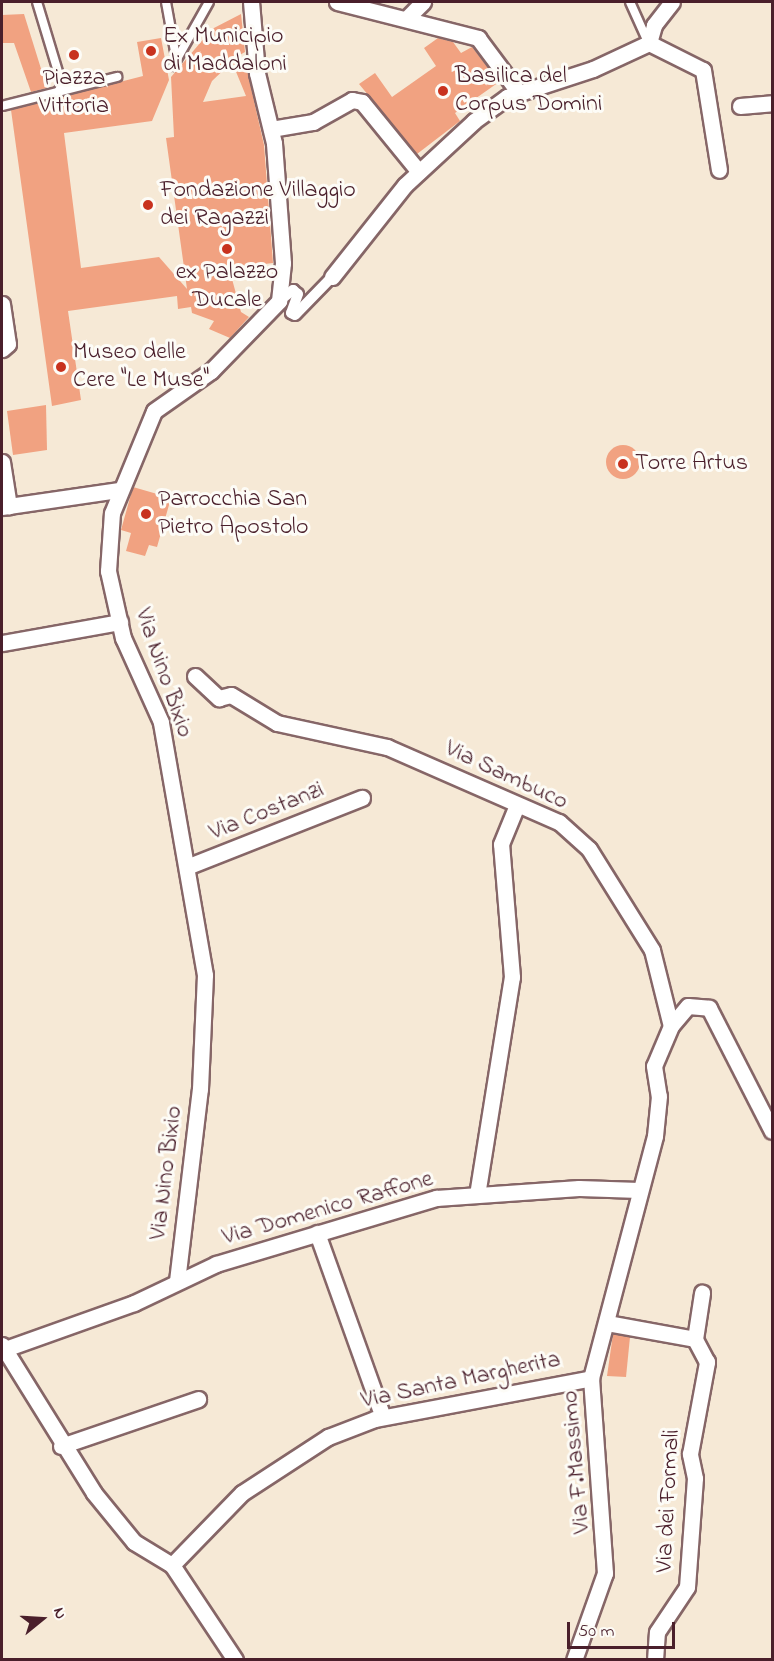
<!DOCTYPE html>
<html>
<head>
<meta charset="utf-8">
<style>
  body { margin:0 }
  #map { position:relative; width:774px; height:1661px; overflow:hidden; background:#f6e9d6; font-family:"Indie Flower",sans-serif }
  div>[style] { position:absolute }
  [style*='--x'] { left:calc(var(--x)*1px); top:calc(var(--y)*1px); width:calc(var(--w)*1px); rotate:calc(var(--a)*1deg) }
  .building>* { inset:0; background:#f1a281 }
  .round { border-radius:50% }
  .roads { filter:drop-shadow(2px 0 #866667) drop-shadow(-2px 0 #866667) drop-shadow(0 2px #866667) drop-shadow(0 -2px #866667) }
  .service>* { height:8px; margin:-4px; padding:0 4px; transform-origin:4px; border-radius:4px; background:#fff }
  .pedestrian>* { height:10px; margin:-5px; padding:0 5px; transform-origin:5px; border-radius:5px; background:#fff }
  .minor>* { height:15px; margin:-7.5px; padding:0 7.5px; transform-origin:7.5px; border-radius:7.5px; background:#fff }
  .dots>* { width:16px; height:16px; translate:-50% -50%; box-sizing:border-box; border:3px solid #fdfcf7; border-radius:50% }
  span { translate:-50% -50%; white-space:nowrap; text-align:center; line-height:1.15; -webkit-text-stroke:6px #fdfcf7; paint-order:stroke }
  .poi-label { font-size:24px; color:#4a1f2b }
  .left { translate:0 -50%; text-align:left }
  .street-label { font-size:24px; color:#4a1f2b }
  .frame { position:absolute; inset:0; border:3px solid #4a1f2b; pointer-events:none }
  .north { position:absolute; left:12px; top:1589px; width:60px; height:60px; -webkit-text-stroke:4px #fdfcf7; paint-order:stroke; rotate:72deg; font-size:16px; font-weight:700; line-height:24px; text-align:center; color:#4a1f2b }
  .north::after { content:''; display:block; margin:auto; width:21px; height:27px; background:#4a1f2b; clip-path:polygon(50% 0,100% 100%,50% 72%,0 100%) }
  .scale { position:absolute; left:567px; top:1622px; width:108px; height:27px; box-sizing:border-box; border:3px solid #4a1f2b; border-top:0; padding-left:8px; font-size:18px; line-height:21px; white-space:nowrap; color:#4a1f2b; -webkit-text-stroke:4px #fdfcf7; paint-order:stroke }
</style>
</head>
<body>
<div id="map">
  <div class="building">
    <i style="clip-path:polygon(24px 14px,47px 88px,31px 92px,14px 43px,2px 43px,2px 15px)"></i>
    <i style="clip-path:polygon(evenodd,241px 14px,245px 52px,238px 56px,247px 70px,264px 145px,273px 263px,229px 268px,241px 312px,249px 317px,230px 338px,209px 329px,214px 321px,192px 313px,191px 307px,178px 309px,177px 296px,68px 311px,81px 400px,52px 406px,11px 110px,143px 76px,137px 42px,161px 38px,169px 80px,152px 121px,64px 133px,81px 268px,159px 257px,187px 289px,166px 138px,174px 137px,171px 77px,212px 29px,241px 14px,232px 62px,246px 96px,203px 102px,212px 81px,232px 62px)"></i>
    <i style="clip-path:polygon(438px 38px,453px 42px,461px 53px,472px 47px,499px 82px,455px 113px,460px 121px,417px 154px,359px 84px,375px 73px,392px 97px,436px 66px,424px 48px)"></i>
    <i style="clip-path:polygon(46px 405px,47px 450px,13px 455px,7px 411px)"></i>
    <i class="round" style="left:606px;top:445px;width:34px;height:34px"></i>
    <i style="clip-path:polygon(133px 487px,171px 498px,157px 547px,149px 545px,145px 556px,126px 551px,131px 533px,121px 530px)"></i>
    <i style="clip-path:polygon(613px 1334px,630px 1337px,626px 1377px,607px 1376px)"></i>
  </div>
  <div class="roads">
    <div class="service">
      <i style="--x:37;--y:2;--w:87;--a:73.2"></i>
      <i style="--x:62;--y:85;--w:8;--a:120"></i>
      <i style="--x:166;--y:2;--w:56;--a:79.7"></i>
      <i style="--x:630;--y:2;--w:44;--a:65.8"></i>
      <i style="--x:173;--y:66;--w:73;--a:-60.6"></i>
      <i style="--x:2;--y:106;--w:119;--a:-14.2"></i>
    </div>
    <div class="pedestrian">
      <i style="--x:279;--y:301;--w:18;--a:-38"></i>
      <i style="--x:293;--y:290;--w:6;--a:39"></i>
      <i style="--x:298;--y:294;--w:20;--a:110"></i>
      <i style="--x:291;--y:313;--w:4;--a:27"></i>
      <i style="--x:295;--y:315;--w:53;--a:-45.8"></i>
    </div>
    <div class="minor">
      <i style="--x:337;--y:2;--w:146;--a:14.3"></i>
      <i style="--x:478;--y:38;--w:69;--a:53.3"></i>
      <i style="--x:409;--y:16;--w:20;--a:-45"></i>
      <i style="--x:649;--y:43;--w:60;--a:26.6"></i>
      <i style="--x:703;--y:70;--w:101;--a:80.9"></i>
      <i style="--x:740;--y:106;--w:32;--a:-5"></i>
      <i style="--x:271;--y:129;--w:43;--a:-9.5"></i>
      <i style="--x:313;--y:122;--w:45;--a:-29.4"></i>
      <i style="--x:352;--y:100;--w:10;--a:11"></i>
      <i style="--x:362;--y:102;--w:90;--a:50.8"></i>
      <i style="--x:332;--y:277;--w:117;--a:-51.6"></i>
      <i style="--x:405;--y:185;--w:94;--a:-42.8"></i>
      <i style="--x:474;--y:121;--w:41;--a:-36"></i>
      <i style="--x:507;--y:97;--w:90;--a:-18"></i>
      <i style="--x:593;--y:69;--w:62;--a:-24.9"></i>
      <i style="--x:649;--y:43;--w:19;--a:-74"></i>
      <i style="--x:654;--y:25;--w:29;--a:-52"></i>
      <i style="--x:2;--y:304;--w:40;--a:81.5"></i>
      <i style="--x:8;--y:344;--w:8;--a:140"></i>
      <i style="--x:2;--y:462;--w:45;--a:81"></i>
      <i style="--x:2;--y:507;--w:118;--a:-8.3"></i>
      <i style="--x:2;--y:643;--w:120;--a:-10.1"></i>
      <i style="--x:195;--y:676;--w:33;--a:43"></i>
      <i style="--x:219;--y:698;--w:12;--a:-14"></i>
      <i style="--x:231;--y:695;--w:54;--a:31.3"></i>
      <i style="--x:277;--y:723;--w:113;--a:12.3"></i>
      <i style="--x:387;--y:747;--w:188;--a:23.6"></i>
      <i style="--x:559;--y:822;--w:40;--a:42"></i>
      <i style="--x:589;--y:849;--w:119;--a:58"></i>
      <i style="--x:652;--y:950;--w:78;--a:76"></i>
      <i style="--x:671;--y:1026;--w:43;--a:113"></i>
      <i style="--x:654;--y:1066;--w:30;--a:81"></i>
      <i style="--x:659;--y:1096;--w:40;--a:95.7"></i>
      <i style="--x:655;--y:1136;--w:250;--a:104.8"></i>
      <i style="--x:591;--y:1378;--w:196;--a:85.9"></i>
      <i style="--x:605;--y:1573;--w:92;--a:109.6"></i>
      <i style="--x:189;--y:866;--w:186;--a:-21.5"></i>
      <i style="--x:671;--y:1026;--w:26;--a:-50"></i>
      <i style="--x:688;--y:1006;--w:21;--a:5"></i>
      <i style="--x:709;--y:1008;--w:138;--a:62.9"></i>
      <i style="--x:477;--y:1195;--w:221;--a:-80.9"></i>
      <i style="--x:512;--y:977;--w:133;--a:-94.7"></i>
      <i style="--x:501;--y:844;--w:42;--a:-67.7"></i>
      <i style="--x:317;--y:1233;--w:195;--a:70.3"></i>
      <i style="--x:177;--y:1281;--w:193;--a:-83.2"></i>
      <i style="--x:200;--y:1089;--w:114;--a:-87.5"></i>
      <i style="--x:205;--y:975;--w:257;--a:-99.9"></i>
      <i style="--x:161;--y:722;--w:92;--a:-114.3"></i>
      <i style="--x:123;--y:638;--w:69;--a:-102.6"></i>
      <i style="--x:108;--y:571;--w:58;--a:-86.1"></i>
      <i style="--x:112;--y:513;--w:110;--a:-67.6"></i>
      <i style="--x:154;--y:411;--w:70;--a:-35.1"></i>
      <i style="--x:211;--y:371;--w:98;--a:-45.8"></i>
      <i style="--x:279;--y:301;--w:38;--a:-84"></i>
      <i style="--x:283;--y:263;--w:120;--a:-94.3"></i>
      <i style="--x:274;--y:143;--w:72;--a:-103.7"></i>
      <i style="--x:257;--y:73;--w:71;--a:-94.8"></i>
      <i style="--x:607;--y:1323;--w:89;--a:10.3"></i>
      <i style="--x:695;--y:1339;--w:47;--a:-81.3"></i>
      <i style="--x:2;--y:1345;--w:174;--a:58.1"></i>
      <i style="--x:94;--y:1493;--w:63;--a:50.8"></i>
      <i style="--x:134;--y:1542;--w:44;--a:31.2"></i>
      <i style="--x:172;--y:1565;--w:114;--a:56.4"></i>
      <i style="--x:5;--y:1349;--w:137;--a:-19.6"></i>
      <i style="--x:134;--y:1303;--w:91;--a:-25.4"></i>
      <i style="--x:216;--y:1264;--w:230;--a:-16.7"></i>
      <i style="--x:436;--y:1198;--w:143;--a:-4"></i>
      <i style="--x:579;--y:1188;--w:60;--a:1.9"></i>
      <i style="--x:61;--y:1446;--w:145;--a:-18.9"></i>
      <i style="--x:172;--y:1565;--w:100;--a:-45.8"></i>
      <i style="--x:242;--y:1493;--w:103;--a:-33.1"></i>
      <i style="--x:328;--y:1437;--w:50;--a:-21"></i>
      <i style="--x:375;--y:1419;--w:220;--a:-10.7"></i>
      <i style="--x:655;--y:1660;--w:28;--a:-86"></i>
      <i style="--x:657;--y:1632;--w:54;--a:-56.3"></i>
      <i style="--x:687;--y:1587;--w:109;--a:-85.8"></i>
      <i style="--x:695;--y:1478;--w:25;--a:-102"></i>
      <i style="--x:690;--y:1454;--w:94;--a:-79.5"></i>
      <i style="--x:707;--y:1362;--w:26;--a:-118"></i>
    </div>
  </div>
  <div class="dots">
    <i style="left:151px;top:51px;background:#c8321e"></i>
    <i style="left:74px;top:55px;background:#c8321e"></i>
    <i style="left:443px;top:91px;background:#c8321e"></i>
    <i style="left:148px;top:205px;background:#c8321e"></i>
    <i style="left:227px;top:249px;background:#c8321e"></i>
    <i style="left:61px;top:367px;background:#c8321e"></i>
    <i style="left:623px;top:464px;background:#c8321e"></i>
    <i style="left:146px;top:514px;background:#c8321e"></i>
  </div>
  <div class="poi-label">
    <span class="left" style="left:163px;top:51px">Ex Municipio<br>di Maddaloni</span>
    <span class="left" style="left:455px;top:91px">Basilica del<br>Corpus Domini</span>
    <span style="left:74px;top:93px">Piazza<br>Vittoria</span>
    <span class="left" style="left:160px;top:205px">Fondazione Villaggio<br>dei Ragazzi</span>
    <span style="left:227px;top:287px">ex Palazzo<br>Ducale</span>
    <span class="left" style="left:73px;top:367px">Museo delle<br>Cere "Le Muse"</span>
    <span class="left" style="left:635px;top:464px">Torre Artus</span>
    <span class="left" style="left:158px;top:514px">Parrocchia San<br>Pietro Apostolo</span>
  </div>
  <div class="street-label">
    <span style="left:163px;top:673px;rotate:71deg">Via Nino Bixio</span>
    <span style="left:506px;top:776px;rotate:25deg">Via Sambuco</span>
    <span style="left:267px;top:812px;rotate:-22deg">Via Costanzi</span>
    <span style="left:167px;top:1173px;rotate:-83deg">Via Nino Bixio</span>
    <span style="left:328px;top:1209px;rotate:-16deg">Via Domenico Raffone</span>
    <span style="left:461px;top:1381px;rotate:-12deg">Via Santa Margherita</span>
    <span style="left:577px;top:1462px;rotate:-95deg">Via F.Massimo</span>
    <span style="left:669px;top:1501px;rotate:-87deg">Via dei Formali</span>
  </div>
  <div class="frame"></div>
  <div class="north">N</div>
  <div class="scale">50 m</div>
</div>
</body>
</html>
